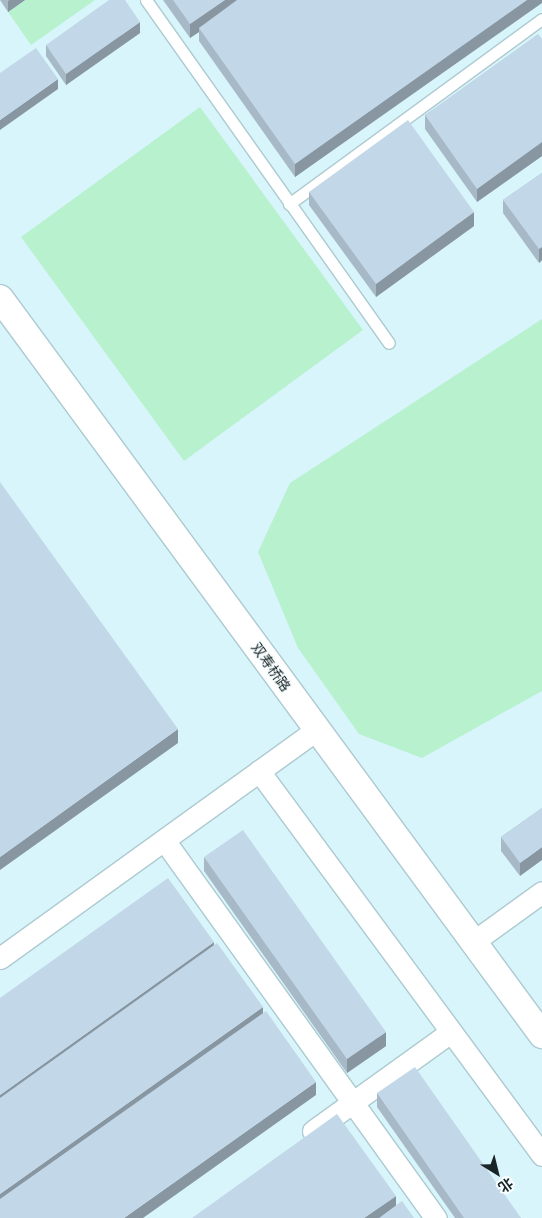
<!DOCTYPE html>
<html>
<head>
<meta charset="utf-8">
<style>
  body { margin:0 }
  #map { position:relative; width:542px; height:1218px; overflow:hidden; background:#d8f5fc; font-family:"Work Sans","Noto Sans SC",sans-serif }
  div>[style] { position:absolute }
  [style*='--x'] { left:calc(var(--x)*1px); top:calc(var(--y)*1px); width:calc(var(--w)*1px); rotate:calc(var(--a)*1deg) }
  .green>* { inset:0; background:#b8f1ce }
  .roads { filter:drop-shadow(1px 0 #adcad0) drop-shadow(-1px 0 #adcad0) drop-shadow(0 1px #adcad0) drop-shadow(0 -1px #adcad0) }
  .service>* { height:11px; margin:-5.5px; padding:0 5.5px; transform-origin:5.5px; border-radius:5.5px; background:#fff }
  .minor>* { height:21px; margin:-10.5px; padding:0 10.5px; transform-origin:10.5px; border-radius:10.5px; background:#fff }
  .tertiary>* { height:26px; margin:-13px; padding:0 13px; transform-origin:13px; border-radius:13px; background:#fff }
  .wall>* { inset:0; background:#a7b9c7 }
  .shaded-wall>* { inset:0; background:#8896a2 }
  .building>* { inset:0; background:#c2d7e7 }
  span { translate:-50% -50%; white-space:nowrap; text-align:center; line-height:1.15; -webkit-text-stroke:4px #f8feff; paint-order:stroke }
  .street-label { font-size:14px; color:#1a2527 }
  .north { position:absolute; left:472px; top:1148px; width:50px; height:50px; -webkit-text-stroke:4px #f8feff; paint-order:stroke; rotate:144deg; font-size:14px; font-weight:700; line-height:20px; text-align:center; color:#1a2527 }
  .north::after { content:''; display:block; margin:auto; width:18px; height:22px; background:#1a2527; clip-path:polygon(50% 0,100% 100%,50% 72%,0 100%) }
</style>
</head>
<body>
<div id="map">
  <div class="green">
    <i style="clip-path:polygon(25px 0,95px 0,31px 45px,8px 12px)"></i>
    <i style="clip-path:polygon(200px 107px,363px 330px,184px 461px,21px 237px)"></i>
    <i style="clip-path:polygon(542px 319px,542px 691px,422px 758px,359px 734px,298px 648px,258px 552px,290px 483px)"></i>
  </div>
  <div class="roads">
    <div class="service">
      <i style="--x:146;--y:0;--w:420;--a:54.7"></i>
      <i style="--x:289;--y:204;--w:313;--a:-36.2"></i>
    </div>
    <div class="minor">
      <i style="--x:259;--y:771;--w:477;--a:53.6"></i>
      <i style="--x:164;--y:840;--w:466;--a:54.3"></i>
      <i style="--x:473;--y:942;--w:85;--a:-35.9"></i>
      <i style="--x:0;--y:958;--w:391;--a:-35.8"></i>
      <i style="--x:313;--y:1131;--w:170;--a:-35.7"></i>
    </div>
    <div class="tertiary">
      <i style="--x:0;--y:298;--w:915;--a:53.67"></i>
    </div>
  </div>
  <div class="wall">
    <i style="clip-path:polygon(0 0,25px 0,8px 12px)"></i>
    <i style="clip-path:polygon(163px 0,542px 0,295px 177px,199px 41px,199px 32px,190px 38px)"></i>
    <i style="clip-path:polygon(140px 33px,66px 85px,46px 56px,46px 45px)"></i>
    <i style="clip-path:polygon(542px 39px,542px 156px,477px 202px,425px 129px,425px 115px)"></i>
    <i style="clip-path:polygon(542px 173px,542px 260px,539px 263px,503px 213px,503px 200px)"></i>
    <i style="clip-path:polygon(309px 192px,474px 226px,376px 297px,309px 205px)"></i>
    <i style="clip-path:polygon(542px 808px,520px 876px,501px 851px,501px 837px)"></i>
    <i style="clip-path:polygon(204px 857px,386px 1046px,347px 1073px,204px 871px)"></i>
    <i style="clip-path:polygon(377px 1093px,521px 1218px,455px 1218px,377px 1107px)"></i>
  </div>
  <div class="shaded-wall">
    <i style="clip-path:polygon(10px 0,25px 0,8px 12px,8px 1px)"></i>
    <i style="clip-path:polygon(225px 0,244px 0,199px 28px,199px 32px,190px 38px,190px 24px)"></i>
    <i style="clip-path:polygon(527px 0,542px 0,542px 3px,295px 177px,295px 164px)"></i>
    <i style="clip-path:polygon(140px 22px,140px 33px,66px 85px,66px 74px)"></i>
    <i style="clip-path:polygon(58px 79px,58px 89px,0 130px,0 120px)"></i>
    <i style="clip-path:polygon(542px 142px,542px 156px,477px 202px,477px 189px)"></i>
    <i style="clip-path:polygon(474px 212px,474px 226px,376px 297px,376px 284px)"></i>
    <i style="clip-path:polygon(542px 247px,542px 260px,539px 263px,539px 249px)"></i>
    <i style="clip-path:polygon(178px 729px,178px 743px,0 870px,0 857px)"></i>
    <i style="clip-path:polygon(542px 847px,542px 860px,520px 876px,520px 863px)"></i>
    <i style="clip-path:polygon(214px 942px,214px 956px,0 1108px,0 1095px)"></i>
    <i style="clip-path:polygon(263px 1007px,263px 1020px,0 1208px,0 1194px)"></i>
    <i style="clip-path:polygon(386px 1032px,386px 1046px,347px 1073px,347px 1059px)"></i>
    <i style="clip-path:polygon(316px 1082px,316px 1095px,143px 1218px,124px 1218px)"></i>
    <i style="clip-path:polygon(396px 1196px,396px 1209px,383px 1218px,364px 1218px)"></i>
  </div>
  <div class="building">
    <i style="clip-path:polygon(109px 0,125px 0,140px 22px,66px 74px,46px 45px)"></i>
    <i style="clip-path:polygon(173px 0,225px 0,190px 24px)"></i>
    <i style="clip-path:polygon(237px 0,527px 0,295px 164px,199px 28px)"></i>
    <i style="clip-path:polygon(538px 34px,542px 39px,542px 142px,477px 189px,425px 115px)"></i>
    <i style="clip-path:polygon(36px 48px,58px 79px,0 120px,0 73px)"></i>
    <i style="clip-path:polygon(408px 120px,474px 212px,376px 284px,309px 192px)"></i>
    <i style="clip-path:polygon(542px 173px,542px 247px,539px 249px,503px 200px)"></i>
    <i style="clip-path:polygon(0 482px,178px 729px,0 857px)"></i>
    <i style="clip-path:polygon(542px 808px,542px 847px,520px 863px,501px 837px)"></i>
    <i style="clip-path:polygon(243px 830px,386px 1032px,347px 1059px,204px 857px)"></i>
    <i style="clip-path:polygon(168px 878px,214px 942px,0 1095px,0 998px)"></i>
    <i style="clip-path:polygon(217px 943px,263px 1007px,0 1194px,0 1098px)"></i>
    <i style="clip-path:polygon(266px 1011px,316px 1082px,124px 1218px,0 1218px,0 1199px)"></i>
    <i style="clip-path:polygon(415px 1067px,521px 1218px,464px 1218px,377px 1093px)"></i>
    <i style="clip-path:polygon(337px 1114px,396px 1196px,364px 1218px,192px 1218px)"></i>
    <i style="clip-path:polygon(402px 1201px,414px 1218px,379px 1218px)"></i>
  </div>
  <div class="street-label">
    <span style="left:271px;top:667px;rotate:54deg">双寿桥路</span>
  </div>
  <div class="north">北</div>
</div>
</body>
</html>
